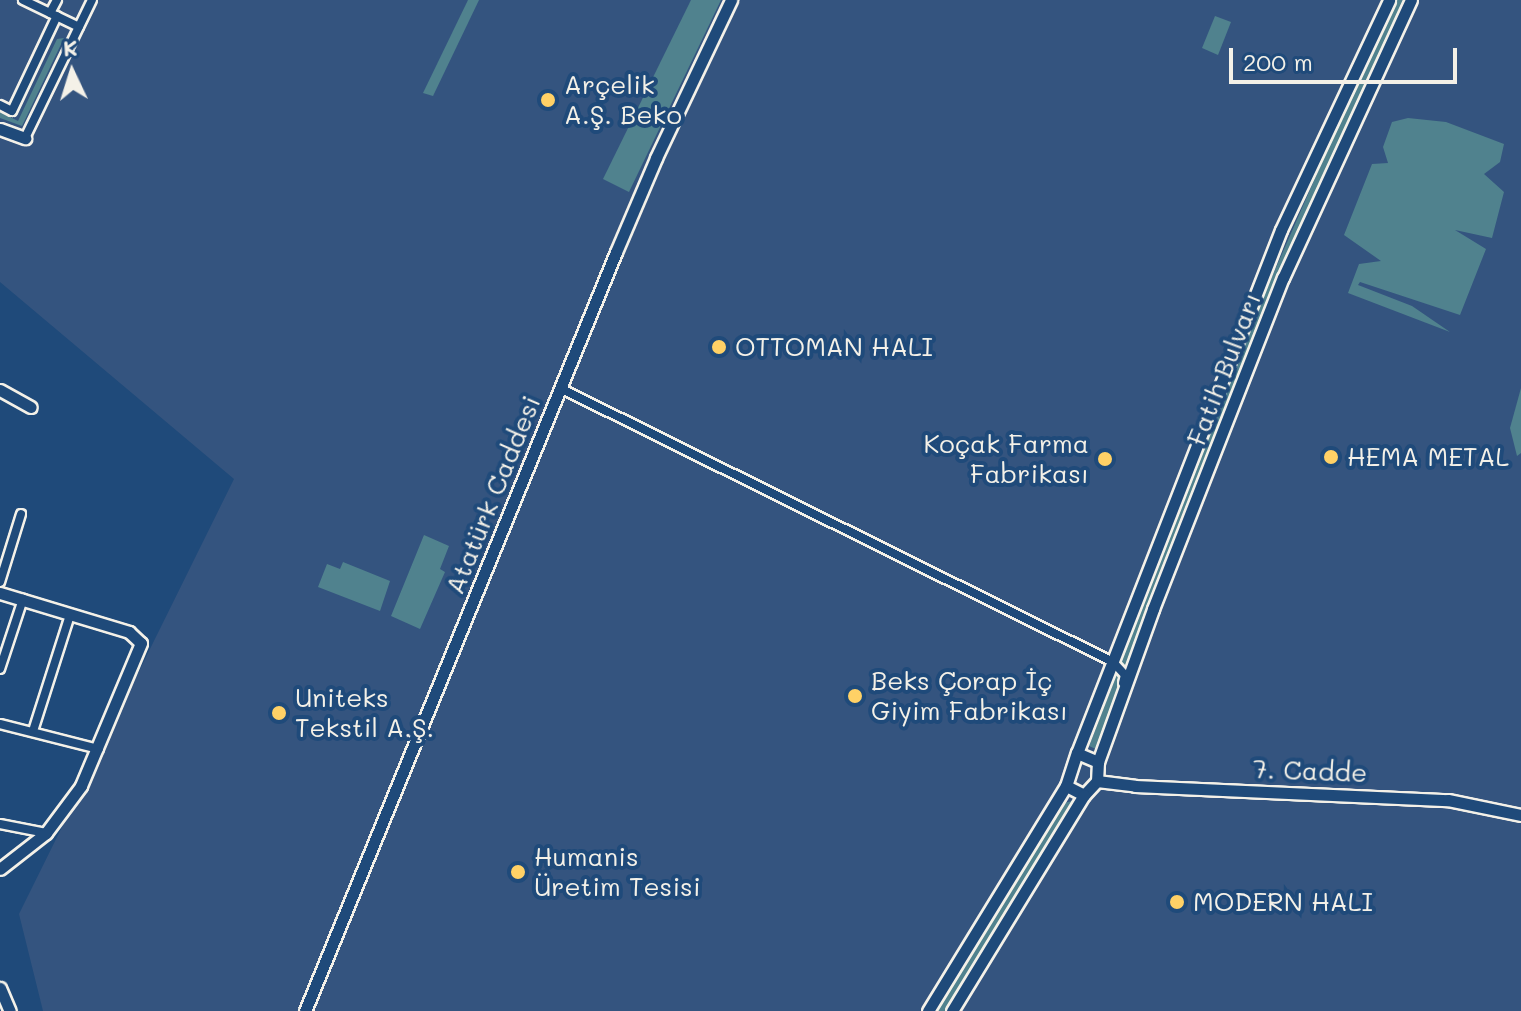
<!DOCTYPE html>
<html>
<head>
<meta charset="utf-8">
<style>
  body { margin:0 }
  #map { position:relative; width:1521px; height:1011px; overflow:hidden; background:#1f4a7a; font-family:Mali,sans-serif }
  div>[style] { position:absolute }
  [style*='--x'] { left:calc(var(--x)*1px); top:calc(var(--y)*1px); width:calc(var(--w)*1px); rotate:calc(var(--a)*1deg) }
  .built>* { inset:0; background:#34547f }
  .green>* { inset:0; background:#50828e }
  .roads { filter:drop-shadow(2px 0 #f4f1e8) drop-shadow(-2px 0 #f4f1e8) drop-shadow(0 2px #f4f1e8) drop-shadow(0 -2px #f4f1e8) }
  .street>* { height:8px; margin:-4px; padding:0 4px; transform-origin:4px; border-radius:4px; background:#1f4a7a }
  .secondary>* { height:11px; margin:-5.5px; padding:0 5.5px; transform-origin:5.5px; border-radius:5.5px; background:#1f4a7a }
  .dots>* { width:22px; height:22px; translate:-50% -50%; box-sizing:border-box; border:4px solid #1f4a7a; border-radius:50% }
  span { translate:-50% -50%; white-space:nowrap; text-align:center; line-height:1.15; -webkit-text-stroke:8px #1f4a7a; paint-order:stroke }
  .poi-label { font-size:26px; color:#f4f1e8 }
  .left { translate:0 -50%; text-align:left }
  .right { translate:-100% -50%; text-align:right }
  .street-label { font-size:26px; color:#f4f1e8 }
  .north { position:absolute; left:32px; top:32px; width:80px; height:80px; -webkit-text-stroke:6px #1f4a7a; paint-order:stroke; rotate:356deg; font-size:22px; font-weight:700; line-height:32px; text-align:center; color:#f4f1e8 }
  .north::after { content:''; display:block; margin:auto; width:28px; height:36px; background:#f4f1e8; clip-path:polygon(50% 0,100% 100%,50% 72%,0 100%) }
  .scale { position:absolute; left:1229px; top:48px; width:228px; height:36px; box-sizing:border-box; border:4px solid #f4f1e8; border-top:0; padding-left:10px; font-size:24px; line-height:28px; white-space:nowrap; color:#f4f1e8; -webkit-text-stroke:6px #1f4a7a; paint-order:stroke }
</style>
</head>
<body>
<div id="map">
  <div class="built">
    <i style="clip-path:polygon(0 0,1521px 0,1521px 1011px,43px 1011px,19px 914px,234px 479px,0 282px)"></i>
  </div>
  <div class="green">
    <i style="clip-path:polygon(468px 0,479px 0,433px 96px,423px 93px)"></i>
    <i style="clip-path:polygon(691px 0,721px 0,629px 192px,603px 179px)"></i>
    <i style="clip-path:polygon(1393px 0,1408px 0,1360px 99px,1127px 669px,1119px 659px,1257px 311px)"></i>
    <i style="clip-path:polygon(1215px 16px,1231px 22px,1218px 55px,1202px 48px)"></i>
    <i style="clip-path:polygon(64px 38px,22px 126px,0 118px,0 112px,18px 121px,57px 39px)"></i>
    <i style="clip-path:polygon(1408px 118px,1446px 122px,1504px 144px,1500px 162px,1484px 174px,1504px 192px,1492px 238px,1455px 230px,1486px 249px,1460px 315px,1360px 282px,1358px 285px,1412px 306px,1450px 332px,1348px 293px,1359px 264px,1381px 261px,1344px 235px,1372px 164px,1388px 163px,1383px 147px,1392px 122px)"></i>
    <i style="clip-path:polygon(1521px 388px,1521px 453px,1517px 456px,1510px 428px)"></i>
    <i style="clip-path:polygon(424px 535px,449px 546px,440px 569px,445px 572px,420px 629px,391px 616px)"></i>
    <i style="clip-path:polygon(343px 562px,390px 581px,380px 611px,318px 587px,327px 564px,340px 569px)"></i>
    <i style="clip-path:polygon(1118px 671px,1123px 680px,1098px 750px,1089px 746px)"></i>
    <i style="clip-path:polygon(1072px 801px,1075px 804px,948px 1011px,936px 1011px,1064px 803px)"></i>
  </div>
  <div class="roads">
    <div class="street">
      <i style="--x:23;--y:0;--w:62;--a:25.7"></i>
      <i style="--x:50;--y:13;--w:15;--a:-62"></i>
      <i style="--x:0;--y:105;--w:13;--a:27"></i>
      <i style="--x:12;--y:111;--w:105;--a:-64.7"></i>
      <i style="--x:25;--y:138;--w:153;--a:-64.1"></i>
      <i style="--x:560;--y:388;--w:617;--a:26.36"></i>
      <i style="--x:1113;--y:662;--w:18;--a:47"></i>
      <i style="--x:1125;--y:675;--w:8;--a:104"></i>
      <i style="--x:0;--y:582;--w:71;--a:-72.8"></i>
      <i style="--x:0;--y:669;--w:74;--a:-71.8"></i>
      <i style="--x:0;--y:724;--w:102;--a:14.2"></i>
      <i style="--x:33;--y:731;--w:122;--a:-72.3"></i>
      <i style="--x:0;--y:824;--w:47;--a:11.1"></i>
    </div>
    <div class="secondary">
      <i style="--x:0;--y:129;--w:27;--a:20"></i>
      <i style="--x:0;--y:390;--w:35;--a:29"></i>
      <i style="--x:0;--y:593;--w:135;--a:16.8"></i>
      <i style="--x:129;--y:632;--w:16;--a:43"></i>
      <i style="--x:141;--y:643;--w:155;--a:112.8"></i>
      <i style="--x:81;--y:786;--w:59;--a:126.7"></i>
      <i style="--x:46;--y:833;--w:58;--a:142"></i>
      <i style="--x:1077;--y:753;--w:561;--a:-68.69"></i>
      <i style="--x:1281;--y:230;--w:254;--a:-64.8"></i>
      <i style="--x:1077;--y:753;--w:23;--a:23"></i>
      <i style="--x:1098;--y:762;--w:19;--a:93"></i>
      <i style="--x:1097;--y:781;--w:19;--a:133"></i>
      <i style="--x:1084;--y:795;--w:20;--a:-153"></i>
      <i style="--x:1066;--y:786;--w:35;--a:-72"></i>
      <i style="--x:1098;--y:762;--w:163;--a:-70.2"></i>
      <i style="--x:1153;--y:609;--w:356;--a:-68.6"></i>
      <i style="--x:1283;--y:278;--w:306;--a:-65.3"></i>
      <i style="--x:1097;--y:781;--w:38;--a:7"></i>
      <i style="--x:1135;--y:786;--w:313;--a:2.6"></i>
      <i style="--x:1448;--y:800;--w:75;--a:11.6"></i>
      <i style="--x:0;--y:988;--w:25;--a:67"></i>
      <i style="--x:305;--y:1011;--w:820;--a:-67.72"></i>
      <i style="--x:616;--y:252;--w:102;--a:-66.9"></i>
      <i style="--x:656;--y:158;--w:175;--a:-64.6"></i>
      <i style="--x:928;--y:1011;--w:264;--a:-58.5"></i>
      <i style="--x:952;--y:1011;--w:253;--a:-58.6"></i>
    </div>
  </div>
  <div class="dots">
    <i style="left:548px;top:100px;background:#ffd166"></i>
    <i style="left:719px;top:347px;background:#ffd166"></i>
    <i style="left:1331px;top:457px;background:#ffd166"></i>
    <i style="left:1105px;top:459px;background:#ffd166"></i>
    <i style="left:855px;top:696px;background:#ffd166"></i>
    <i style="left:279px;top:713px;background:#ffd166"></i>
    <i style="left:518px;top:872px;background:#ffd166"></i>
    <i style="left:1177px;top:902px;background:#ffd166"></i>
  </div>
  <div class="poi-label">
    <span class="left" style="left:564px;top:100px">Arçelik<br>A.Ş. Beko</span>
    <span class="left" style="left:735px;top:347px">OTTOMAN HALI</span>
    <span class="right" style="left:1089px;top:459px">Koçak Farma<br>Fabrikası</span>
    <span class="left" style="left:1347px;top:457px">HEMA METAL</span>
    <span class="left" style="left:871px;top:696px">Beks Çorap İç<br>Giyim Fabrikası</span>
    <span class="left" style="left:295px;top:713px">Uniteks<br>Tekstil A.Ş.</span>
    <span class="left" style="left:534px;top:872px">Humanis<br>Üretim Tesisi</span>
    <span class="left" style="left:1193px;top:902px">MODERN HALI</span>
  </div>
  <div class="street-label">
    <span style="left:1224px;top:369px;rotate:-69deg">Fatih Bulvarı</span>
    <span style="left:493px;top:495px;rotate:-68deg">Atatürk Caddesi</span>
    <span style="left:1310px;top:771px;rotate:2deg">7. Cadde</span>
  </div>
  <div class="north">K</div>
  <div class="scale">200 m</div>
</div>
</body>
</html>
